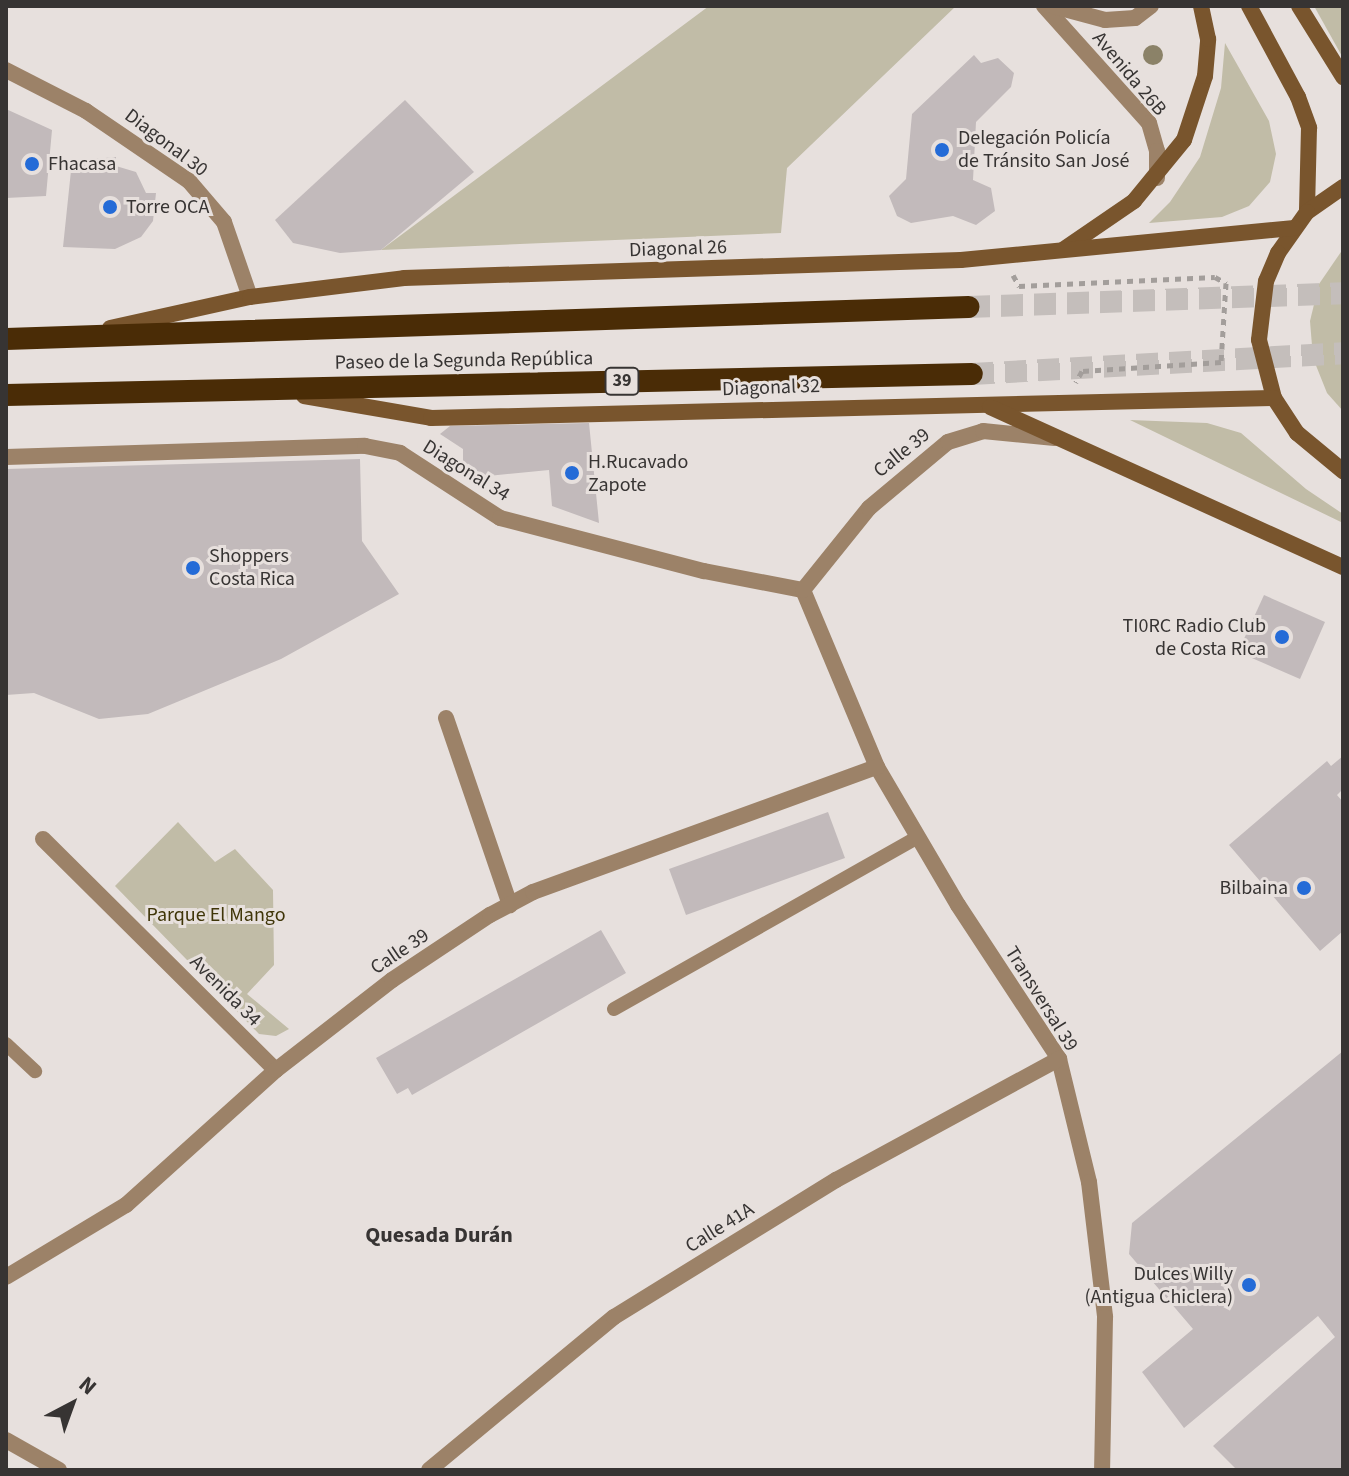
<!DOCTYPE html>
<html>
<head>
<meta charset="utf-8">
<style>
  body { margin:0 }
  #map { position:relative; width:1349px; height:1476px; overflow:hidden; background:#e7e0dd; font-family:"Source Sans 3",sans-serif }
  div>[style] { position:absolute }
  [style*='--x'] { left:calc(var(--x)*1px); top:calc(var(--y)*1px); width:calc(var(--w)*1px); rotate:calc(var(--a)*1deg) }
  .green>* { inset:0; background:#c1bca7 }
  .building>* { inset:0; background:#c2babb }
  .trunk-tunnel>* { height:22px; margin-top:-11px; transform-origin:0; background:repeating-linear-gradient(90deg,#c4bebb 0 22px,transparent 0 33px) }
  .path>* { height:5px; margin-top:-2.5px; transform-origin:0; background:repeating-linear-gradient(90deg,#a39e9b 0 6px,transparent 0 12px) }
  .service>* { height:14px; margin:-7px; padding:0 7px; transform-origin:7px; border-radius:7px; background:#9c8268 }
  .minor>* { height:16px; margin:-8px; padding:0 8px; transform-origin:8px; border-radius:8px; background:#9c8268 }
  .secondary>* { height:16px; margin:-8px; padding:0 8px; transform-origin:8px; border-radius:8px; background:#79552d }
  .trunk>* { height:22px; margin:-11px; padding:0 11px; transform-origin:11px; border-radius:11px; background:#4a2c06 }
  .trees>* { width:20px; height:20px; margin:-10px; border-radius:50%; background:#8b8268 }
  .dots>* { width:22px; height:22px; translate:-50% -50%; box-sizing:border-box; border:4px solid #e7e0dd; border-radius:50% }
  span { translate:-50% -50%; white-space:nowrap; text-align:center; line-height:1.15; -webkit-text-stroke:6px #e7e0dd; paint-order:stroke }
  .shield-label span { padding:2px 6px; background:#e7e0dd; border:2px solid; border-radius:6px; -webkit-text-stroke-width:0 }
  .shield-label { font-size:18px; color:#373433; font-weight:700 }
  .street-label { font-size:20px; color:#373433 }
  .poi-label { font-size:20px; color:#373433 }
  .left { translate:0 -50%; text-align:left }
  .right { translate:-100% -50%; text-align:right }
  .park-label { font-size:20px; color:#3f3508 }
  .neighbourhood-label { font-size:22px; color:#373433; font-weight:700 }
  .frame { position:absolute; inset:0; border:8px solid #373433; pointer-events:none }
  .north { position:absolute; left:32px; top:1364px; width:80px; height:80px; -webkit-text-stroke:6px #e7e0dd; paint-order:stroke; rotate:41deg; font-size:22px; font-weight:700; line-height:32px; text-align:center; color:#373433 }
  .north::after { content:''; display:block; margin:auto; width:28px; height:36px; background:#373433; clip-path:polygon(50% 0,100% 100%,50% 72%,0 100%) }
</style>
</head>
<body>
<div id="map">
  <div class="green">
    <i style="clip-path:polygon(709px 6px,956px 6px,787px 168px,781px 233px,381px 250px)"></i>
    <i style="clip-path:polygon(1314px 6px,1343px 6px,1343px 58px)"></i>
    <i style="clip-path:polygon(1225px 43px,1269px 121px,1276px 154px,1270px 182px,1249px 206px,1222px 217px,1149px 223px,1170px 202px,1200px 157px,1221px 88px)"></i>
    <i style="clip-path:polygon(1343px 249px,1343px 411px,1327px 393px,1313px 358px,1310px 321px,1319px 284px)"></i>
    <i style="clip-path:polygon(1130px 420px,1207px 423px,1241px 433px,1306px 489px,1343px 514px,1343px 523px)"></i>
    <i style="clip-path:polygon(178px 822px,215px 862px,235px 849px,273px 890px,274px 965px,247px 994px,289px 1029px,276px 1036px,259px 1034px,115px 886px)"></i>
  </div>
  <div class="building">
    <i style="clip-path:polygon(974px 55px,981px 63px,998px 58px,1014px 73px,1011px 87px,976px 122px,973px 180px,991px 188px,995px 211px,976px 225px,953px 216px,911px 223px,897px 216px,889px 196px,906px 179px,912px 114px)"></i>
    <i style="clip-path:polygon(405px 100px,474px 172px,381px 250px,340px 253px,293px 243px,275px 220px)"></i>
    <i style="clip-path:polygon(6px 109px,52px 130px,46px 196px,6px 198px)"></i>
    <i style="clip-path:polygon(116px 157px,116px 166px,136px 172px,146px 193px,156px 193px,153px 221px,141px 237px,115px 249px,63px 247px,72px 161px)"></i>
    <i style="clip-path:polygon(589px 423px,599px 523px,552px 506px,549px 470px,488px 476px,463px 465px,463px 449px,440px 434px,450px 426px)"></i>
    <i style="clip-path:polygon(360px 459px,362px 541px,399px 594px,281px 659px,148px 714px,99px 719px,34px 693px,6px 695px,6px 469px)"></i>
    <i style="clip-path:polygon(1264px 595px,1325px 622px,1300px 679px,1238px 652px)"></i>
    <i style="clip-path:polygon(1343px 756px,1343px 789px,1337px 795px,1343px 802px,1343px 931px,1320px 951px,1229px 845px,1327px 761px,1331px 766px)"></i>
    <i style="clip-path:polygon(828px 812px,845px 858px,686px 915px,669px 869px)"></i>
    <i style="clip-path:polygon(601px 930px,626px 973px,412px 1095px,408px 1088px,397px 1094px,376px 1058px)"></i>
    <i style="clip-path:polygon(1343px 1051px,1343px 1470px,1237px 1470px,1213px 1446px,1335px 1337px,1318px 1316px,1184px 1428px,1142px 1372px,1193px 1329px,1129px 1254px,1132px 1223px)"></i>
  </div>
  <div class="trunk-tunnel">
    <i style="--x:968;--y:307;--w:375;--a:-2.1"></i>
    <i style="--x:972;--y:374;--w:372;--a:-3.2"></i>
  </div>
  <div class="path">
    <i style="--x:1013;--y:275;--w:13;--a:61"></i>
    <i style="--x:1019;--y:286;--w:196;--a:-2.6"></i>
    <i style="--x:1215;--y:277;--w:13;--a:29"></i>
    <i style="--x:1226;--y:283;--w:79;--a:93.6"></i>
    <i style="--x:1221;--y:362;--w:139;--a:176.3"></i>
    <i style="--x:1082;--y:371;--w:13;--a:119"></i>
  </div>
  <div class="service">
    <i style="--x:614;--y:1009;--w:349;--a:-29.5"></i>
    <i style="--x:6;--y:1044;--w:40;--a:43"></i>
  </div>
  <div class="minor">
    <i style="--x:1044;--y:6;--w:157;--a:48.1"></i>
    <i style="--x:1149;--y:123;--w:29;--a:74"></i>
    <i style="--x:1157;--y:151;--w:27;--a:90"></i>
    <i style="--x:1053;--y:6;--w:54;--a:15.1"></i>
    <i style="--x:1105;--y:20;--w:30;--a:-4"></i>
    <i style="--x:1135;--y:18;--w:20;--a:-37"></i>
    <i style="--x:6;--y:70;--w:90;--a:27.1"></i>
    <i style="--x:86;--y:111;--w:125;--a:34.2"></i>
    <i style="--x:189;--y:181;--w:54;--a:49.5"></i>
    <i style="--x:224;--y:222;--w:79;--a:70.9"></i>
    <i style="--x:6;--y:457;--w:359;--a:-1.8"></i>
    <i style="--x:365;--y:446;--w:36;--a:11"></i>
    <i style="--x:400;--y:453;--w:119;--a:33"></i>
    <i style="--x:500;--y:518;--w:211;--a:14.6"></i>
    <i style="--x:704;--y:571;--w:101;--a:10.9"></i>
    <i style="--x:803;--y:590;--w:192;--a:67.3"></i>
    <i style="--x:877;--y:767;--w:160;--a:59.6"></i>
    <i style="--x:958;--y:905;--w:184;--a:56.7"></i>
    <i style="--x:1059;--y:1059;--w:127;--a:76.3"></i>
    <i style="--x:1089;--y:1182;--w:136;--a:83.2"></i>
    <i style="--x:1105;--y:1317;--w:153;--a:91.1"></i>
    <i style="--x:803;--y:590;--w:105;--a:-51.2"></i>
    <i style="--x:869;--y:508;--w:103;--a:-39.9"></i>
    <i style="--x:948;--y:442;--w:37;--a:-17"></i>
    <i style="--x:983;--y:431;--w:72;--a:5.6"></i>
    <i style="--x:446;--y:718;--w:198;--a:71.1"></i>
    <i style="--x:43;--y:839;--w:328;--a:44.8"></i>
    <i style="--x:6;--y:1277;--w:140;--a:-31"></i>
    <i style="--x:126;--y:1205;--w:202;--a:-42"></i>
    <i style="--x:276;--y:1070;--w:147;--a:-37.8"></i>
    <i style="--x:392;--y:980;--w:118;--a:-33.6"></i>
    <i style="--x:490;--y:915;--w:49;--a:-28.1"></i>
    <i style="--x:533;--y:892;--w:366;--a:-20"></i>
    <i style="--x:6;--y:1440;--w:61;--a:29.5"></i>
    <i style="--x:429;--y:1470;--w:240;--a:-39.6"></i>
    <i style="--x:614;--y:1317;--w:261;--a:-31.7"></i>
    <i style="--x:836;--y:1180;--w:254;--a:-28.5"></i>
  </div>
  <div class="secondary">
    <i style="--x:1249;--y:6;--w:103;--a:61.7"></i>
    <i style="--x:1298;--y:97;--w:33;--a:70"></i>
    <i style="--x:1309;--y:128;--w:84;--a:91.4"></i>
    <i style="--x:1299;--y:6;--w:84;--a:58.2"></i>
    <i style="--x:1343;--y:187;--w:44;--a:145.2"></i>
    <i style="--x:1307;--y:212;--w:50;--a:125.3"></i>
    <i style="--x:1278;--y:253;--w:30;--a:113"></i>
    <i style="--x:1266;--y:281;--w:59;--a:96.8"></i>
    <i style="--x:1259;--y:340;--w:60;--a:75.5"></i>
    <i style="--x:1274;--y:398;--w:42;--a:56.7"></i>
    <i style="--x:1297;--y:433;--w:60;--a:39.6"></i>
    <i style="--x:1064;--y:249;--w:85;--a:-34.4"></i>
    <i style="--x:1134;--y:201;--w:79;--a:-50.7"></i>
    <i style="--x:1184;--y:140;--w:67;--a:-71.8"></i>
    <i style="--x:1205;--y:76;--w:37;--a:-85"></i>
    <i style="--x:1208;--y:39;--w:34;--a:-102"></i>
    <i style="--x:110;--y:328;--w:143;--a:-12.5"></i>
    <i style="--x:250;--y:297;--w:155;--a:-7"></i>
    <i style="--x:404;--y:278;--w:557;--a:-1.85"></i>
    <i style="--x:961;--y:260;--w:335;--a:-5.5"></i>
    <i style="--x:304;--y:396;--w:129;--a:9.8"></i>
    <i style="--x:431;--y:418;--w:843;--a:-1.36"></i>
    <i style="--x:990;--y:407;--w:388;--a:24.4"></i>
  </div>
  <div class="trunk">
    <i style="--x:6;--y:339;--w:963;--a:-1.91"></i>
    <i style="--x:6;--y:395;--w:966;--a:-1.25"></i>
  </div>
  <div class="trees">
    <i style="left:1153px;top:55px"></i>
  </div>
  <div class="dots">
    <i style="left:942px;top:150px;background:#246bd7"></i>
    <i style="left:32px;top:164px;background:#246bd7"></i>
    <i style="left:110px;top:207px;background:#246bd7"></i>
    <i style="left:572px;top:473px;background:#246bd7"></i>
    <i style="left:193px;top:568px;background:#246bd7"></i>
    <i style="left:1282px;top:637px;background:#246bd7"></i>
    <i style="left:1304px;top:888px;background:#246bd7"></i>
    <i style="left:1249px;top:1285px;background:#246bd7"></i>
  </div>
  <div class="shield-label">
    <span style="left:622px;top:381px">39</span>
  </div>
  <div class="street-label">
    <span style="left:1129px;top:74px;rotate:50deg">Avenida 26B</span>
    <span style="left:166px;top:143px;rotate:37deg">Diagonal 30</span>
    <span style="left:678px;top:249px;rotate:-2deg">Diagonal 26</span>
    <span style="left:464px;top:361px;rotate:-1deg">Paseo de la Segunda República</span>
    <span style="left:771px;top:388px;rotate:-2deg">Diagonal 32</span>
    <span style="left:902px;top:453px;rotate:-39deg">Calle 39</span>
    <span style="left:466px;top:471px;rotate:32deg">Diagonal 34</span>
    <span style="left:400px;top:952px;rotate:-34deg">Calle 39</span>
    <span style="left:225px;top:991px;rotate:45deg">Avenida 34</span>
    <span style="left:1041px;top:999px;rotate:58deg">Transversal 39</span>
    <span style="left:720px;top:1228px;rotate:-32deg">Calle 41A</span>
  </div>
  <div class="poi-label">
    <span class="left" style="left:958px;top:150px">Delegación Policía<br>de Tránsito San José</span>
    <span class="left" style="left:48px;top:164px">Fhacasa</span>
    <span class="left" style="left:126px;top:207px">Torre OCA</span>
    <span class="left" style="left:588px;top:474px">H.Rucavado<br>Zapote</span>
    <span class="left" style="left:209px;top:568px">Shoppers<br>Costa Rica</span>
    <span class="right" style="left:1266px;top:638px">TI0RC Radio Club<br>de Costa Rica</span>
    <span class="right" style="left:1288px;top:888px">Bilbaina</span>
    <span class="right" style="left:1233px;top:1286px">Dulces Willy<br>(Antigua Chiclera)</span>
  </div>
  <div class="park-label">
    <span style="left:216px;top:915px">Parque El Mango</span>
  </div>
  <div class="neighbourhood-label">
    <span style="left:439px;top:1236px">Quesada Durán</span>
  </div>
  <div class="frame"></div>
  <div class="north">N</div>
</div>
</body>
</html>
